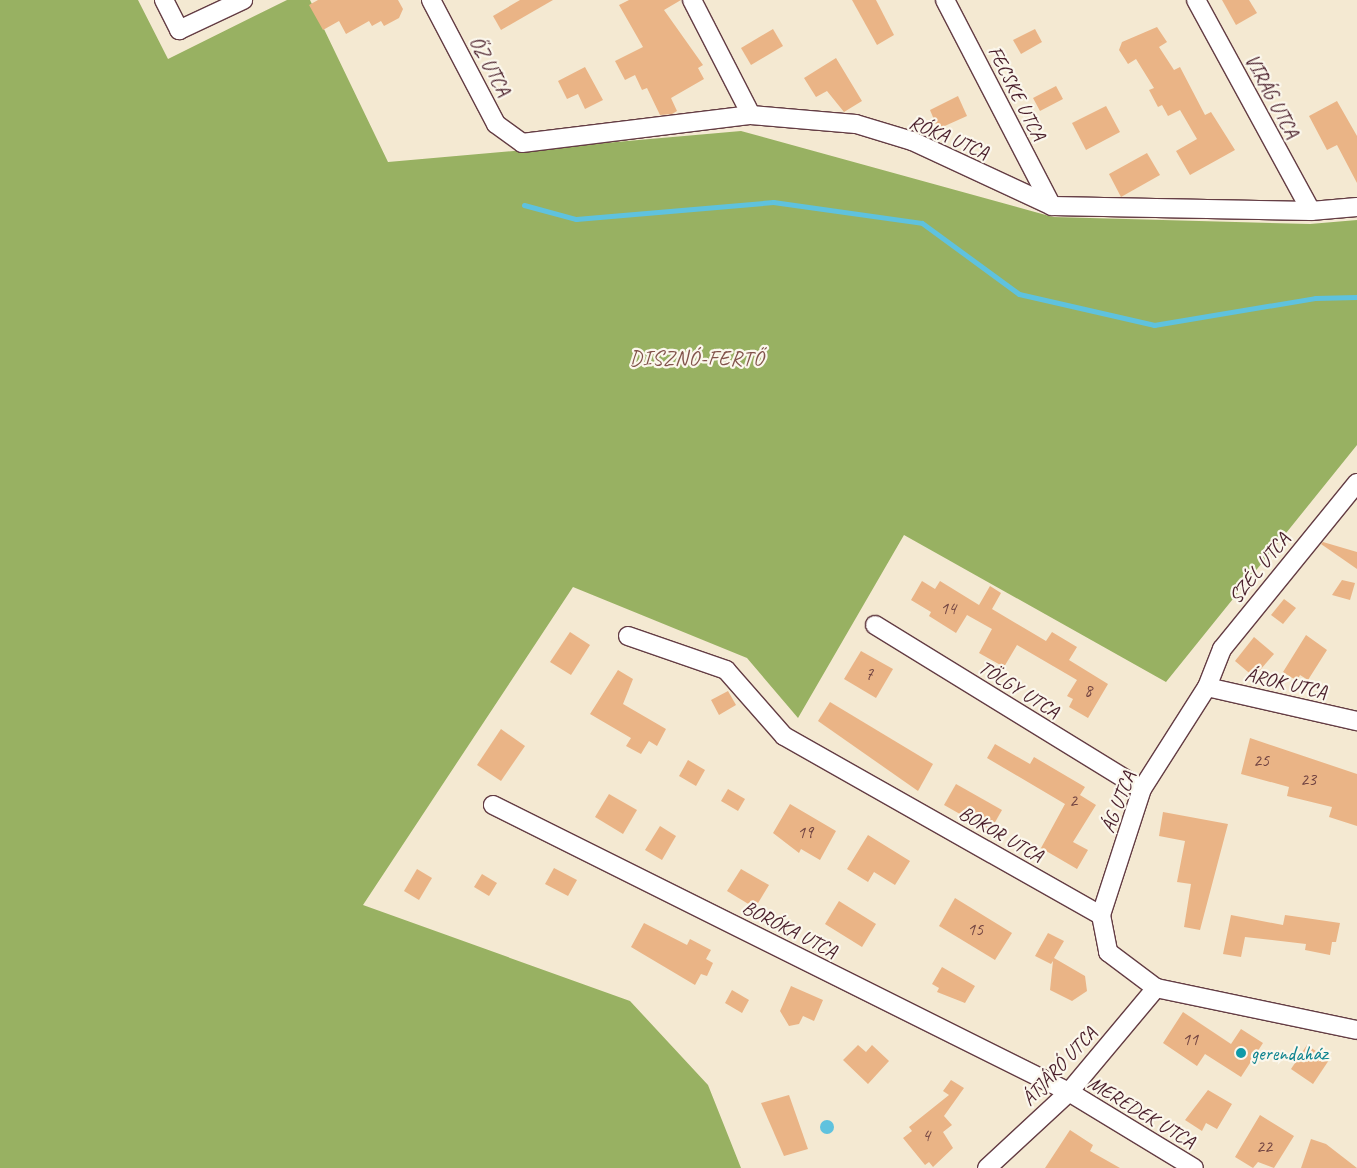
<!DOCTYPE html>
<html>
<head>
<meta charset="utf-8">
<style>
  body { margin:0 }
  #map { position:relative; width:1357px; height:1168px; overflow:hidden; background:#f4e9d2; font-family:Caveat,sans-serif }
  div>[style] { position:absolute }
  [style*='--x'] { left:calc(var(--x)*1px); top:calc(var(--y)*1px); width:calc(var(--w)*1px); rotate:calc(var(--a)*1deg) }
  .forest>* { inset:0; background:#98b162 }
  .water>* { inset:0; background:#5fc2de }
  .round { border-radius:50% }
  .stream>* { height:5px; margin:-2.5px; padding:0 2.5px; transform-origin:2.5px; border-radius:2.5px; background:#5fc2de }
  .building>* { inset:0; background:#eab486 }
  .roads { filter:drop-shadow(1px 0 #643d44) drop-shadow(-1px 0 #643d44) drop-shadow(0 1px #643d44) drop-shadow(0 -1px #643d44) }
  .street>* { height:18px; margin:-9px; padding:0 9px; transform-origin:9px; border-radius:9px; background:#fff }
  .dots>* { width:14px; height:14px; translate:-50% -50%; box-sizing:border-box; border:2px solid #fbf7ec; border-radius:50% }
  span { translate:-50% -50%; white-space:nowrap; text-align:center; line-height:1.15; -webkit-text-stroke:4.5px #fbf7ec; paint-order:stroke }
  .number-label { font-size:18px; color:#724442 }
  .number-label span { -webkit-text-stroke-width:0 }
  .street-label { font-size:20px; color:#4a1f2b }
  .culture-label { font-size:20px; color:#0d838f }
  .left { translate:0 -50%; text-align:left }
  .neighbourhood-label { font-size:21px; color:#82534b; letter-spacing:1px }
</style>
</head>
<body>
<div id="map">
  <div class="forest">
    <i style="clip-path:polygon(0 0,138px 0,168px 59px,287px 0,310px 0,388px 162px,741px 131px,1053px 217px,1310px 224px,1357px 220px,1357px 445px,1166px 682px,904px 535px,798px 718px,747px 658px,573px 587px,363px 905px,630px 1001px,708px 1085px,741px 1168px,0 1168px)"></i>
  </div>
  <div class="water">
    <i class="round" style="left:820px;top:1120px;width:14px;height:14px"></i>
  </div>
  <div class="stream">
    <i style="--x:524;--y:205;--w:54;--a:15.1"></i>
    <i style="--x:576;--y:219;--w:198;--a:-4.9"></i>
    <i style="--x:773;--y:202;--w:150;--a:8"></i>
    <i style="--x:922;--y:223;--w:120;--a:36.2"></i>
    <i style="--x:1019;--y:294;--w:139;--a:12.9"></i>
    <i style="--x:1154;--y:325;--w:163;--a:-9.5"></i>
    <i style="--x:1315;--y:298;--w:42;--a:-1.4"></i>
  </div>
  <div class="building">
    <i style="clip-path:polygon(318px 0,398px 0,403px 9px,399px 18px,384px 26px,381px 21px,372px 26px,369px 21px,346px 34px,339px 21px,323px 30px,309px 5px)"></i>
    <i style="clip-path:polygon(520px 0,553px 0,501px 30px,493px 16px)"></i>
    <i style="clip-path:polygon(629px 0,681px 0,664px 10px,703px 65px,698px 68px,704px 79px,671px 98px,677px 111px,672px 114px,660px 115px,647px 88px,642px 90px,635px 75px,625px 80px,615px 61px,643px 47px,619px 5px)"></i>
    <i style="clip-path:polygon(852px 0,876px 0,894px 35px,877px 45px)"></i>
    <i style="clip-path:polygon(1222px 0,1249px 0,1257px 13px,1236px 25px)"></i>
    <i style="clip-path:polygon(1157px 27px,1167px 42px,1159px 47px,1174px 70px,1180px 67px,1205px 115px,1211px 112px,1235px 150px,1190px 175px,1176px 151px,1197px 139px,1180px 110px,1168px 116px,1162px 105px,1158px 107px,1149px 90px,1154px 88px,1136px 59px,1128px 64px,1119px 50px,1122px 42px)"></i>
    <i style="clip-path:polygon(773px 29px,783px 46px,751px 65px,741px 48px)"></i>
    <i style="clip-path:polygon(1035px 29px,1042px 42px,1021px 54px,1013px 40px)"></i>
    <i style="clip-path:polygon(836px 58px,862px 101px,844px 112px,827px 91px,816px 97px,804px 78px)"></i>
    <i style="clip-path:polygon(585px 67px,603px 100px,585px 109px,578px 94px,567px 99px,558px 81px)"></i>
    <i style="clip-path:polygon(1056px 86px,1063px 99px,1040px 111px,1033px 98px)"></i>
    <i style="clip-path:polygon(958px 96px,967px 116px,938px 129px,930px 110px)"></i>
    <i style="clip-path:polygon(1337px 101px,1357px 136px,1357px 183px,1337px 145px,1327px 150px,1309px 116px)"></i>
    <i style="clip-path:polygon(1106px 106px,1120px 132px,1086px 150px,1072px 123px)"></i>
    <i style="clip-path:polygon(1147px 153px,1160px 175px,1121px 197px,1109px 174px)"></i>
    <i style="clip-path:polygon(1323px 542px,1357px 552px,1357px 569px,1321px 544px)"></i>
    <i style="clip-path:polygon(1342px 580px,1355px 583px,1350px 600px,1332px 595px)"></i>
    <i style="clip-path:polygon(922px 581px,935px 589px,940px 581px,979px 605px,990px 586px,1001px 593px,992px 609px,1046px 641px,1052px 632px,1077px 647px,1069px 660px,1108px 684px,1088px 718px,1069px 707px,1073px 699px,1067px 696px,1077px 680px,1017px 645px,1004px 667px,979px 653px,992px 629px,967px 615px,956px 633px,929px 616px,931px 612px,911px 600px)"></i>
    <i style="clip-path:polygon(1284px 599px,1296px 608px,1283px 624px,1271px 615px)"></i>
    <i style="clip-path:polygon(570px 632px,590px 645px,571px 675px,550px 662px)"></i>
    <i style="clip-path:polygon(1306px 635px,1327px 650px,1308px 680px,1300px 675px,1297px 681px,1283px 672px)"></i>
    <i style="clip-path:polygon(1254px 637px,1274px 654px,1254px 677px,1235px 661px)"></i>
    <i style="clip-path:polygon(861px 651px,893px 669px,876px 698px,844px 679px)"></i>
    <i style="clip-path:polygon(618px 670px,633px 679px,623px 704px,666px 729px,657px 746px,649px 741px,641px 754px,626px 746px,631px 738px,590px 714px)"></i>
    <i style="clip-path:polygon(728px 691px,736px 705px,719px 715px,711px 700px)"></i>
    <i style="clip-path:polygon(830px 702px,933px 764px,918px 791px,818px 721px)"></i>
    <i style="clip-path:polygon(501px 729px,525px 746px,501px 781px,477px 765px)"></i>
    <i style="clip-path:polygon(1250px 738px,1357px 774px,1357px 826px,1329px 817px,1332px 807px,1287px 796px,1289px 787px,1241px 774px)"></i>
    <i style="clip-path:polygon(995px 744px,1030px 764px,1034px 757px,1085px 787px,1080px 795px,1096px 805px,1073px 842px,1088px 850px,1077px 869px,1041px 848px,1065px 804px,987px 758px)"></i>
    <i style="clip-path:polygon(688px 760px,705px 770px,696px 786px,679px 776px)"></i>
    <i style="clip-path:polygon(956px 784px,1002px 810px,990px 831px,944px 805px)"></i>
    <i style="clip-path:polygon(728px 789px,745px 799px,738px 811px,721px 801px)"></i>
    <i style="clip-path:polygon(609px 794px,637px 810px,623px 834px,595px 817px)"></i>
    <i style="clip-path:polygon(790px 804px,836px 831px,820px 860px,801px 849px,799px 853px,773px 833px)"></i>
    <i style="clip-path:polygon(1163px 812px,1228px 824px,1200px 930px,1184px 927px,1191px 884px,1177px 882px,1185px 841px,1159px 836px)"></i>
    <i style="clip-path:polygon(660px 826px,676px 836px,662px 860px,645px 850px)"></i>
    <i style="clip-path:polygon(868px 835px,910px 861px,895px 885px,874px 872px,868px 882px,847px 869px)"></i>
    <i style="clip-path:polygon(554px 868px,577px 880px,568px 896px,545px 884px)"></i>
    <i style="clip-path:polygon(417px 869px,432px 878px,419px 900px,404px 891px)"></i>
    <i style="clip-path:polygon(741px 869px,769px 885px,755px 908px,727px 891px)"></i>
    <i style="clip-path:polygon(482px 874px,497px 883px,489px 896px,474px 887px)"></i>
    <i style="clip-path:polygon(955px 898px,1012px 933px,995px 960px,939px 926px)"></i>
    <i style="clip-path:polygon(839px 901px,876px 924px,862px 947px,825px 924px)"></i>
    <i style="clip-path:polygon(1231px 915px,1283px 925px,1285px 915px,1340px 923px,1336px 942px,1332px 942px,1330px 955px,1305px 950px,1306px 944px,1245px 937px,1241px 957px,1223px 954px)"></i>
    <i style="clip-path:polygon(644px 923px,687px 945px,690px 939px,711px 950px,706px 959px,713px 963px,707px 976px,701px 974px,695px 985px,631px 947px)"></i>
    <i style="clip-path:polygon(1048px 933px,1064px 941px,1054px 958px,1085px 976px,1087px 991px,1072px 1001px,1050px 990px,1053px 961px,1051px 964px,1035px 956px)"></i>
    <i style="clip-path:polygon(942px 967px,975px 986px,965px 1003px,937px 992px,939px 988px,932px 984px)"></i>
    <i style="clip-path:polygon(791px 986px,823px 1000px,814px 1021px,803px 1016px,799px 1024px,789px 1026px,780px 1011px)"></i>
    <i style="clip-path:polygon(732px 990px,749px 1000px,742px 1013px,725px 1003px)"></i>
    <i style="clip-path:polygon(1183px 1012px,1231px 1044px,1241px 1029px,1263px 1043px,1241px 1077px,1205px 1054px,1197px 1066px,1163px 1043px)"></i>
    <i style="clip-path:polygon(858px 1045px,866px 1052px,872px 1045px,889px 1061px,868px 1084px,843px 1060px)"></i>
    <i style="clip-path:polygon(1307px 1045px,1329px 1060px,1313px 1084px,1291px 1069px)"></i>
    <i style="clip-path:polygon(951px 1080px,964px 1088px,944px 1116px,952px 1125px,943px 1132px,953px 1148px,933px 1167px,929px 1162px,925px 1165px,903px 1138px,912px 1131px,909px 1127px,949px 1095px,943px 1091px)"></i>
    <i style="clip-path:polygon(1208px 1090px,1232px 1104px,1217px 1129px,1206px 1123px,1202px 1131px,1185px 1120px)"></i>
    <i style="clip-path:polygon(789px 1095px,808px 1149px,784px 1156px,761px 1103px)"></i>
    <i style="clip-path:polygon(1260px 1115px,1294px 1136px,1274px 1168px,1258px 1162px,1253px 1168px,1235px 1157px)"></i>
    <i style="clip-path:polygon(1070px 1130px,1093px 1145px,1090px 1151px,1120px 1168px,1045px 1168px)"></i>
    <i style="clip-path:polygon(1311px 1139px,1326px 1144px,1357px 1168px,1301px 1168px)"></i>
  </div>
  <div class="roads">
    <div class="street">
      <i style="--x:164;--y:0;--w:34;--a:63"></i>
      <i style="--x:179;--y:30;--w:71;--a:-25.1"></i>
      <i style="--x:431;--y:0;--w:140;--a:62.3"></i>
      <i style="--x:496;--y:124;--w:32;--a:36"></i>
      <i style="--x:522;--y:143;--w:231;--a:-7"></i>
      <i style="--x:751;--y:115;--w:105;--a:4.9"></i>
      <i style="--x:856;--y:124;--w:59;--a:16.9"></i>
      <i style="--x:912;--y:141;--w:154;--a:24.9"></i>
      <i style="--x:1052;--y:206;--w:259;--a:1.1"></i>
      <i style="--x:1311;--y:211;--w:46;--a:-5"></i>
      <i style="--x:692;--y:0;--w:129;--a:62.8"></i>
      <i style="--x:945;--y:0;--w:232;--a:62.6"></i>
      <i style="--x:1196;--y:0;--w:240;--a:61.4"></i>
      <i style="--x:875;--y:625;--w:313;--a:31.6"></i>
      <i style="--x:628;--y:636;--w:104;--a:19.1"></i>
      <i style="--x:726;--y:670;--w:88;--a:48.7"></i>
      <i style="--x:784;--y:736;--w:364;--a:29.5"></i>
      <i style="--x:1101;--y:915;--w:38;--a:79"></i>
      <i style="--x:1108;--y:952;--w:60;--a:36.9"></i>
      <i style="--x:1156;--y:988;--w:205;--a:11.8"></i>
      <i style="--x:1207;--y:687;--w:154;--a:12.8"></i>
      <i style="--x:493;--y:805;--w:644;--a:26.49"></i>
      <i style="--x:1069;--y:1092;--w:146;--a:31.3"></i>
      <i style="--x:1101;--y:915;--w:133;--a:-72"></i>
      <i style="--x:1142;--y:789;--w:121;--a:-57.5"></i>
      <i style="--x:1207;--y:687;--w:41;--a:-68.5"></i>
      <i style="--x:1222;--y:649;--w:214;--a:-50.9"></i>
      <i style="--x:987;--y:1168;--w:112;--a:-42.8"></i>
      <i style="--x:1069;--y:1092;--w:136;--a:-50.1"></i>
    </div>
  </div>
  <div class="dots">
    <i style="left:1241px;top:1053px;background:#0f9aa8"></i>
  </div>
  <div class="number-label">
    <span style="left:948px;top:608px">14</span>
    <span style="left:869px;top:674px">7</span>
    <span style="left:1088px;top:690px">8</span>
    <span style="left:1261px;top:760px">25</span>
    <span style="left:1308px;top:779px">23</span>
    <span style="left:1073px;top:800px">2</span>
    <span style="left:805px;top:832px">19</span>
    <span style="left:975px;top:929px">15</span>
    <span style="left:1190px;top:1039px">11</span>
    <span style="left:926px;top:1135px">4</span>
    <span style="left:1264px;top:1146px">22</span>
  </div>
  <div class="street-label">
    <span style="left:490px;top:66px;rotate:62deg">ŐZ UTCA</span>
    <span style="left:1017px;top:93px;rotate:63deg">FECSKE UTCA</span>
    <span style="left:1272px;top:96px;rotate:62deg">VIRÁG UTCA</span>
    <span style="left:949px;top:137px;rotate:23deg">RÓKA UTCA</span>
    <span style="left:1259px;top:568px;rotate:-51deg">SZÉL UTCA</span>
    <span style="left:1286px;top:683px;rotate:13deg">ÁROK UTCA</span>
    <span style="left:1019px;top:689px;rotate:32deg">TÖLGY UTCA</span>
    <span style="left:1118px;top:802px;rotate:-69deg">ÁG UTCA</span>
    <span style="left:1001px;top:834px;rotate:30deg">BOKOR UTCA</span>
    <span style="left:790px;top:929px;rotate:27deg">BORÓKA UTCA</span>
    <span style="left:1059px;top:1066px;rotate:-47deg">ÁTJÁRÓ UTCA</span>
    <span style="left:1142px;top:1112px;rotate:31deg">MEREDEK UTCA</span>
  </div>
  <div class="culture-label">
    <span class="left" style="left:1251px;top:1053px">gerendaház</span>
  </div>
  <div class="neighbourhood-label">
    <span style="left:697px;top:358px">DISZNÓ-FERTŐ</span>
  </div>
</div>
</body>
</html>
